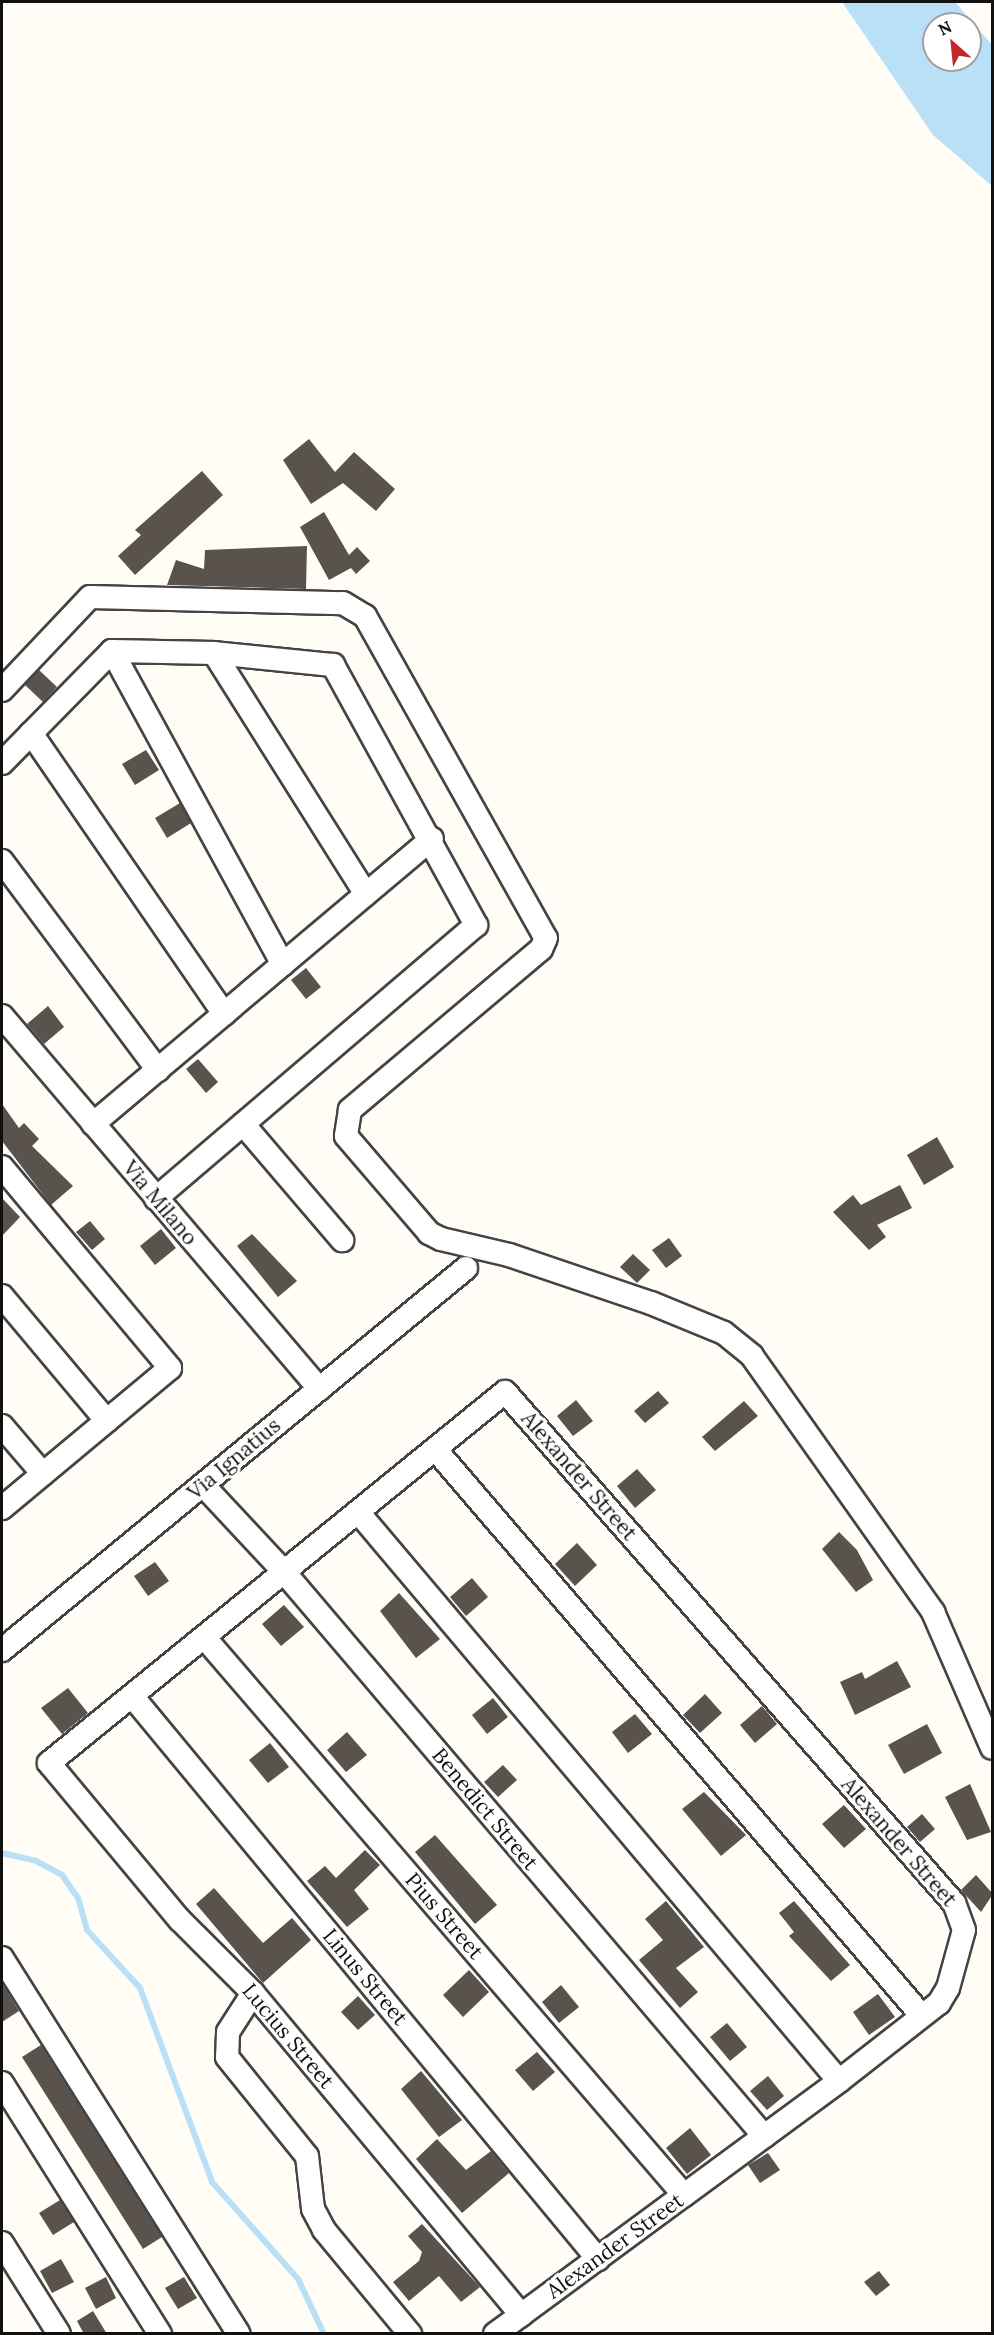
<!DOCTYPE html>
<html>
<head>
<meta charset="utf-8">
<style>
  body { margin:0 }
  #map { position:relative; width:994px; height:2335px; overflow:hidden; background:#fffdf5; font-family:Lora,serif }
  div>[style] { position:absolute }
  [style*='--x'] { left:calc(var(--x)*1px); top:calc(var(--y)*1px); width:calc(var(--w)*1px); rotate:calc(var(--a)*1deg) }
  .water>* { inset:0; background:#b9e0f7 }
  .stream>* { height:6px; margin:-3px; padding:0 3px; transform-origin:3px; border-radius:3px; background:#b9e0f7 }
  .building>* { inset:0; background:#5a524d }
  .roads { filter:drop-shadow(2px 0 #444) drop-shadow(-2px 0 #444) drop-shadow(0 2px #444) drop-shadow(0 -2px #444) }
  .minor>* { height:22px; margin:-11px; padding:0 11px; transform-origin:11px; border-radius:11px; background:#fff }
  span { translate:-50% -50%; white-space:nowrap; text-align:center; line-height:1.15; -webkit-text-stroke:6px #fff; paint-order:stroke }
  .street-label { font-size:21px; color:#111 }
  .frame { position:absolute; inset:0; border:3px solid #111; pointer-events:none }
  .north { position:absolute; left:922px; top:12px; width:60px; height:60px; box-sizing:border-box; background:#fff; border:2px solid #a0a0a0; border-radius:50%; rotate:333deg; font-size:16px; font-weight:700; line-height:24px; text-align:center; color:#111 }
  .north::after { content:''; display:block; margin:auto; width:21px; height:27px; background:#c4262e; clip-path:polygon(50% 0,100% 100%,50% 72%,0 100%) }
</style>
</head>
<body>
<div id="map">
  <div class="water">
    <i style="clip-path:polygon(evenodd,842px 2px,955px 2px,992px 45px,992px 186px,933px 135px,842px 2px,934px 24px,970px 24px,970px 60px,934px 60px,934px 24px)"></i>
  </div>
  <div class="stream">
    <i style="--x:2;--y:1853;--w:35;--a:13"></i>
    <i style="--x:36;--y:1861;--w:30;--a:28"></i>
    <i style="--x:62;--y:1875;--w:28;--a:55"></i>
    <i style="--x:78;--y:1898;--w:33;--a:74"></i>
    <i style="--x:87;--y:1930;--w:79;--a:47.6"></i>
    <i style="--x:140;--y:1988;--w:207;--a:69.6"></i>
    <i style="--x:212;--y:2182;--w:130;--a:48.4"></i>
    <i style="--x:298;--y:2279;--w:61;--a:64.7"></i>
  </div>
  <div class="building">
    <i style="clip-path:polygon(309px 439px,335px 472px,354px 452px,395px 489px,376px 511px,343px 483px,311px 504px,283px 460px)"></i>
    <i style="clip-path:polygon(202px 471px,223px 495px,135px 575px,118px 556px,141px 535px,135px 530px)"></i>
    <i style="clip-path:polygon(324px 512px,349px 555px,357px 547px,370px 561px,356px 574px,351px 568px,329px 580px,300px 527px)"></i>
    <i style="clip-path:polygon(307px 546px,306px 589px,167px 585px,176px 560px,204px 569px,205px 550px)"></i>
    <i style="clip-path:polygon(39px 670px,57px 687px,43px 702px,25px 685px)"></i>
    <i style="clip-path:polygon(146px 750px,159px 770px,135px 785px,122px 764px)"></i>
    <i style="clip-path:polygon(180px 803px,191px 823px,167px 838px,155px 818px)"></i>
    <i style="clip-path:polygon(306px 968px,321px 987px,306px 999px,291px 980px)"></i>
    <i style="clip-path:polygon(48px 1006px,64px 1027px,44px 1044px,27px 1024px)"></i>
    <i style="clip-path:polygon(198px 1059px,218px 1082px,206px 1093px,186px 1069px)"></i>
    <i style="clip-path:polygon(2px 1104px,19px 1128px,24px 1123px,39px 1139px,32px 1146px,73px 1186px,51px 1205px,2px 1141px)"></i>
    <i style="clip-path:polygon(937px 1137px,954px 1167px,924px 1185px,907px 1155px)"></i>
    <i style="clip-path:polygon(900px 1185px,912px 1208px,877px 1225px,886px 1237px,869px 1250px,833px 1212px,853px 1195px,861px 1205px)"></i>
    <i style="clip-path:polygon(2px 1198px,20px 1217px,2px 1236px)"></i>
    <i style="clip-path:polygon(90px 1221px,105px 1239px,92px 1250px,76px 1232px)"></i>
    <i style="clip-path:polygon(161px 1229px,176px 1248px,155px 1265px,140px 1246px)"></i>
    <i style="clip-path:polygon(252px 1234px,297px 1281px,278px 1297px,237px 1246px)"></i>
    <i style="clip-path:polygon(669px 1238px,682px 1256px,666px 1268px,652px 1250px)"></i>
    <i style="clip-path:polygon(633px 1254px,650px 1270px,637px 1283px,620px 1267px)"></i>
    <i style="clip-path:polygon(658px 1391px,669px 1403px,645px 1423px,634px 1411px)"></i>
    <i style="clip-path:polygon(576px 1400px,593px 1421px,573px 1436px,557px 1416px)"></i>
    <i style="clip-path:polygon(744px 1401px,758px 1416px,715px 1451px,702px 1437px)"></i>
    <i style="clip-path:polygon(637px 1469px,656px 1490px,635px 1508px,617px 1486px)"></i>
    <i style="clip-path:polygon(839px 1532px,857px 1550px,873px 1580px,856px 1592px,822px 1549px)"></i>
    <i style="clip-path:polygon(577px 1543px,597px 1565px,575px 1586px,555px 1564px)"></i>
    <i style="clip-path:polygon(155px 1562px,169px 1581px,148px 1596px,134px 1576px)"></i>
    <i style="clip-path:polygon(472px 1578px,488px 1597px,466px 1616px,450px 1597px)"></i>
    <i style="clip-path:polygon(399px 1593px,440px 1639px,416px 1658px,380px 1611px)"></i>
    <i style="clip-path:polygon(284px 1605px,304px 1627px,281px 1646px,262px 1624px)"></i>
    <i style="clip-path:polygon(897px 1661px,911px 1687px,855px 1715px,840px 1682px,862px 1672px,865px 1679px)"></i>
    <i style="clip-path:polygon(68px 1688px,88px 1713px,62px 1734px,41px 1708px)"></i>
    <i style="clip-path:polygon(705px 1694px,722px 1713px,700px 1733px,683px 1715px)"></i>
    <i style="clip-path:polygon(493px 1698px,508px 1717px,487px 1734px,472px 1715px)"></i>
    <i style="clip-path:polygon(762px 1706px,777px 1724px,755px 1743px,740px 1725px)"></i>
    <i style="clip-path:polygon(635px 1714px,652px 1734px,628px 1753px,612px 1732px)"></i>
    <i style="clip-path:polygon(927px 1724px,942px 1753px,904px 1774px,888px 1745px)"></i>
    <i style="clip-path:polygon(347px 1732px,367px 1755px,346px 1772px,327px 1750px)"></i>
    <i style="clip-path:polygon(270px 1743px,289px 1767px,268px 1783px,249px 1760px)"></i>
    <i style="clip-path:polygon(503px 1765px,517px 1780px,498px 1797px,484px 1782px)"></i>
    <i style="clip-path:polygon(970px 1784px,991px 1832px,967px 1840px,945px 1797px)"></i>
    <i style="clip-path:polygon(704px 1792px,746px 1835px,721px 1856px,682px 1809px)"></i>
    <i style="clip-path:polygon(844px 1805px,866px 1829px,844px 1848px,822px 1824px)"></i>
    <i style="clip-path:polygon(922px 1814px,935px 1829px,920px 1842px,907px 1827px)"></i>
    <i style="clip-path:polygon(435px 1835px,497px 1905px,475px 1924px,415px 1852px)"></i>
    <i style="clip-path:polygon(365px 1850px,380px 1865px,354px 1890px,369px 1909px,347px 1927px,307px 1881px,325px 1866px,336px 1878px)"></i>
    <i style="clip-path:polygon(976px 1875px,993px 1894px,981px 1912px,961px 1890px)"></i>
    <i style="clip-path:polygon(214px 1888px,263px 1943px,292px 1918px,311px 1940px,263px 1983px,196px 1904px)"></i>
    <i style="clip-path:polygon(666px 1901px,704px 1947px,676px 1968px,698px 1992px,680px 2008px,639px 1960px,663px 1940px,645px 1919px)"></i>
    <i style="clip-path:polygon(794px 1901px,850px 1965px,831px 1981px,789px 1936px,794px 1932px,779px 1913px)"></i>
    <i style="clip-path:polygon(469px 1970px,489px 1992px,463px 2017px,443px 1995px)"></i>
    <i style="clip-path:polygon(2px 1983px,19px 2011px,2px 2022px)"></i>
    <i style="clip-path:polygon(561px 1985px,579px 2007px,559px 2023px,542px 2002px)"></i>
    <i style="clip-path:polygon(878px 1994px,895px 2017px,869px 2035px,853px 2012px)"></i>
    <i style="clip-path:polygon(358px 1996px,375px 2015px,358px 2030px,341px 2012px)"></i>
    <i style="clip-path:polygon(727px 2023px,747px 2047px,730px 2061px,710px 2037px)"></i>
    <i style="clip-path:polygon(41px 2045px,162px 2237px,143px 2249px,22px 2057px)"></i>
    <i style="clip-path:polygon(537px 2052px,555px 2072px,533px 2091px,515px 2070px)"></i>
    <i style="clip-path:polygon(421px 2071px,462px 2120px,439px 2137px,401px 2089px)"></i>
    <i style="clip-path:polygon(768px 2076px,784px 2096px,767px 2110px,750px 2091px)"></i>
    <i style="clip-path:polygon(690px 2128px,711px 2155px,687px 2174px,666px 2148px)"></i>
    <i style="clip-path:polygon(437px 2139px,466px 2170px,491px 2151px,509px 2173px,462px 2213px,416px 2159px)"></i>
    <i style="clip-path:polygon(768px 2153px,780px 2170px,760px 2183px,748px 2165px)"></i>
    <i style="clip-path:polygon(60px 2200px,74px 2222px,53px 2235px,39px 2213px)"></i>
    <i style="clip-path:polygon(422px 2224px,480px 2287px,461px 2302px,439px 2276px,409px 2301px,393px 2282px,419px 2261px,422px 2252px,408px 2236px)"></i>
    <i style="clip-path:polygon(61px 2259px,74px 2282px,52px 2293px,40px 2271px)"></i>
    <i style="clip-path:polygon(879px 2271px,890px 2285px,876px 2296px,864px 2282px)"></i>
    <i style="clip-path:polygon(106px 2277px,116px 2298px,96px 2309px,85px 2288px)"></i>
    <i style="clip-path:polygon(184px 2277px,197px 2298px,178px 2309px,165px 2288px)"></i>
    <i style="clip-path:polygon(93px 2311px,107px 2334px,84px 2334px,77px 2321px)"></i>
  </div>
  <div class="roads">
    <div class="minor">
      <i style="--x:112;--y:651;--w:357;--a:61.4"></i>
      <i style="--x:214;--y:653;--w:285;--a:57.8"></i>
      <i style="--x:2;--y:690;--w:128;--a:-46.6"></i>
      <i style="--x:90;--y:597;--w:253;--a:1.4"></i>
      <i style="--x:343;--y:603;--w:26;--a:31"></i>
      <i style="--x:365;--y:616;--w:369;--a:60.7"></i>
      <i style="--x:546;--y:938;--w:12;--a:114"></i>
      <i style="--x:541;--y:949;--w:250;--a:139.9"></i>
      <i style="--x:350;--y:1110;--w:26;--a:99"></i>
      <i style="--x:346;--y:1136;--w:128;--a:49.4"></i>
      <i style="--x:429;--y:1233;--w:13;--a:27"></i>
      <i style="--x:441;--y:1239;--w:70;--a:13.2"></i>
      <i style="--x:509;--y:1255;--w:150;--a:18.7"></i>
      <i style="--x:651;--y:1303;--w:79;--a:22.3"></i>
      <i style="--x:724;--y:1333;--w:36;--a:39"></i>
      <i style="--x:752;--y:1356;--w:314;--a:54.7"></i>
      <i style="--x:933;--y:1612;--w:148;--a:66.5"></i>
      <i style="--x:31;--y:733;--w:341;--a:55.5"></i>
      <i style="--x:2;--y:763;--w:157;--a:-45.5"></i>
      <i style="--x:112;--y:651;--w:102;--a:1.1"></i>
      <i style="--x:214;--y:653;--w:120;--a:5.8"></i>
      <i style="--x:333;--y:665;--w:297;--a:61.2"></i>
      <i style="--x:476;--y:925;--w:421;--a:139.5"></i>
      <i style="--x:2;--y:861;--w:261;--a:53.3"></i>
      <i style="--x:2;--y:1016;--w:490;--a:49.6"></i>
      <i style="--x:93;--y:1124;--w:443;--a:-40.1"></i>
      <i style="--x:243;--y:1124;--w:153;--a:49.5"></i>
      <i style="--x:2;--y:1167;--w:262;--a:50.1"></i>
      <i style="--x:170;--y:1368;--w:219;--a:140.2"></i>
      <i style="--x:2;--y:1296;--w:163;--a:50"></i>
      <i style="--x:2;--y:1426;--w:63;--a:49.5"></i>
      <i style="--x:435;--y:1449;--w:747;--a:49.34"></i>
      <i style="--x:203;--y:1485;--w:119;--a:47"></i>
      <i style="--x:284;--y:1572;--w:741;--a:49.6"></i>
      <i style="--x:358;--y:1512;--w:745;--a:49.79"></i>
      <i style="--x:204;--y:1637;--w:736;--a:49.3"></i>
      <i style="--x:2;--y:1650;--w:601;--a:-39.46"></i>
      <i style="--x:132;--y:1696;--w:731;--a:50.39"></i>
      <i style="--x:2;--y:1958;--w:444;--a:57.8"></i>
      <i style="--x:253;--y:1993;--w:46;--a:122.7"></i>
      <i style="--x:228;--y:2032;--w:25;--a:92"></i>
      <i style="--x:227;--y:2057;--w:127;--a:51.1"></i>
      <i style="--x:307;--y:2156;--w:53;--a:83.5"></i>
      <i style="--x:313;--y:2209;--w:24;--a:62"></i>
      <i style="--x:324;--y:2230;--w:135;--a:50.4"></i>
      <i style="--x:2;--y:2083;--w:297;--a:57.8"></i>
      <i style="--x:2;--y:2243;--w:107;--a:57.9"></i>
      <i style="--x:495;--y:2334;--w:32;--a:-36"></i>
      <i style="--x:521;--y:2315;--w:202;--a:-36.4"></i>
      <i style="--x:684;--y:2195;--w:192;--a:-36.3"></i>
      <i style="--x:839;--y:2081;--w:127;--a:-38"></i>
      <i style="--x:939;--y:2003;--w:17;--a:-59"></i>
      <i style="--x:948;--y:1988;--w:60;--a:-74.6"></i>
      <i style="--x:964;--y:1930;--w:29;--a:-110"></i>
      <i style="--x:954;--y:1903;--w:680;--a:-131.3"></i>
      <i style="--x:505;--y:1392;--w:588;--a:140.87"></i>
      <i style="--x:49;--y:1763;--w:204;--a:50.2"></i>
      <i style="--x:180;--y:1920;--w:103;--a:45"></i>
      <i style="--x:253;--y:1993;--w:419;--a:50.2"></i>
    </div>
  </div>
  <div class="street-label">
    <span style="left:160px;top:1203px;rotate:50deg">Via Milano</span>
    <span style="left:234px;top:1459px;rotate:-40deg">Via Ignatius</span>
    <span style="left:579px;top:1476px;rotate:49deg">Alexander Street</span>
    <span style="left:485px;top:1809px;rotate:50deg">Benedict Street</span>
    <span style="left:899px;top:1842px;rotate:49deg">Alexander Street</span>
    <span style="left:444px;top:1916px;rotate:49deg">Pius Street</span>
    <span style="left:365px;top:1977px;rotate:50deg">Linus Street</span>
    <span style="left:288px;top:2036px;rotate:50deg">Lucius Street</span>
    <span style="left:615px;top:2246px;rotate:-36deg">Alexander Street</span>
  </div>
  <div class="frame"></div>
  <div class="north">N</div>
</div>
</body>
</html>
